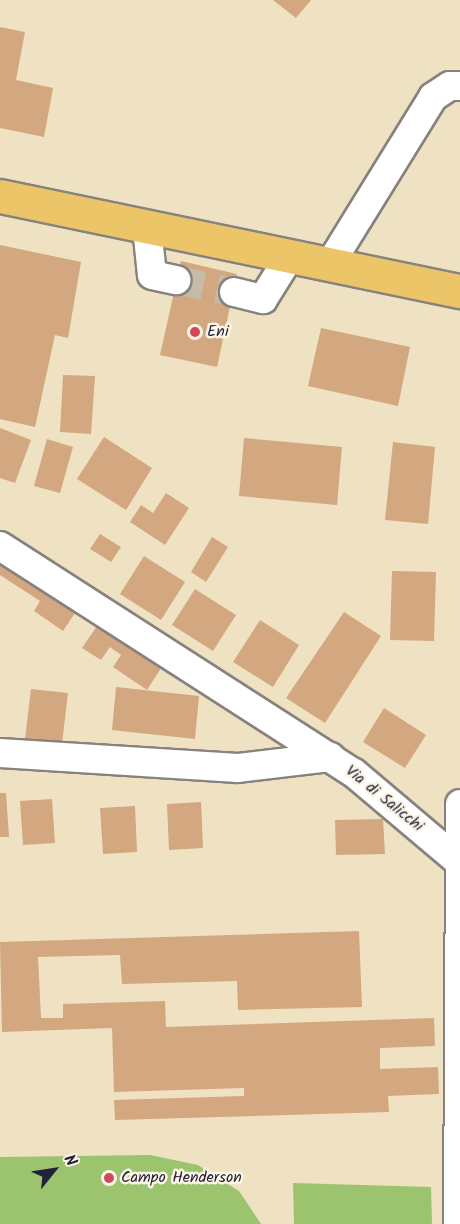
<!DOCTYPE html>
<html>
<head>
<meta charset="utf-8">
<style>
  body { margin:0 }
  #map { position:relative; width:460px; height:1224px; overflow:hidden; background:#eee2c3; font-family:Kalam,sans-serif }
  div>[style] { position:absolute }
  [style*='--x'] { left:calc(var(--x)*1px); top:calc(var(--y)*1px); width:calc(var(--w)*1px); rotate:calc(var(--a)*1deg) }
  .green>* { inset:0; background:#9cc36e }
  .building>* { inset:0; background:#d3a77f }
  .minor-tunnel>* { height:28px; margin-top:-14px; transform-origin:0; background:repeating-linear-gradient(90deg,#c5bca8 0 28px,transparent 0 42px) }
  .roads { filter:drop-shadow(2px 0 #88827f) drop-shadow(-2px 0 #88827f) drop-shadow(0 2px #88827f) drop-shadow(0 -2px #88827f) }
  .minor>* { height:28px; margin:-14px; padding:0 14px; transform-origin:14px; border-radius:14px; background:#fff }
  .major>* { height:33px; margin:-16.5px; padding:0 16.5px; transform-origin:16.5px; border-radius:16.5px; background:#edc569 }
  .dots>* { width:16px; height:16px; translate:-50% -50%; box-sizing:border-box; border:3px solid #fcf5e5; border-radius:50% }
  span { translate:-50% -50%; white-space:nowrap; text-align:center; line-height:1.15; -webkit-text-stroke:5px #fcf5e5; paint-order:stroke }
  .poi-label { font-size:16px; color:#22223b }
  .left { translate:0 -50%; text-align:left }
  .street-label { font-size:16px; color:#22223b }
  .north { position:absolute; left:24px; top:1140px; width:60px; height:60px; -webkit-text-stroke:4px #fcf5e5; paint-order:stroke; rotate:60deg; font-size:16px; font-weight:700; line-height:24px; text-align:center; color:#22223b }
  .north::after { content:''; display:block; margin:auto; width:21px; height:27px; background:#22223b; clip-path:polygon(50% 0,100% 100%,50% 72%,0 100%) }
</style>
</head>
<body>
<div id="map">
  <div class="green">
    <i style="clip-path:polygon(150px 1155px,198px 1165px,239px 1191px,261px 1224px,0 1224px,0 1157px)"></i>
    <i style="clip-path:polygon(293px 1183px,431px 1187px,432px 1224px,294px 1224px)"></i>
  </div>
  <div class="building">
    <i style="clip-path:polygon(273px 0,311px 0,296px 18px)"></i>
    <i style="clip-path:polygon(0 27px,25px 32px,16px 80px,53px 88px,44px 137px,0 128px)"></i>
    <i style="clip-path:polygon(0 245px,81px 262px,68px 338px,55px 335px,35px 427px,0 419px)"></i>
    <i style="clip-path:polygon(181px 261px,237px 274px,217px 367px,160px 355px)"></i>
    <i style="clip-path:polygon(321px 328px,410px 347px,398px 406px,308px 386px)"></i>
    <i style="clip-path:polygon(63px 375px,95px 376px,91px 434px,60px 432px)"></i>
    <i style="clip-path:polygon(0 428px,31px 440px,15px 483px,0 478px)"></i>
    <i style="clip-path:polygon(104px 437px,152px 468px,126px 510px,77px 479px)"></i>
    <i style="clip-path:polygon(244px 438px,342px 447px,337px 505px,239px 496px)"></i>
    <i style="clip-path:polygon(47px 439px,73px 447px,60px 493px,34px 486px)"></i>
    <i style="clip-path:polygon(393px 442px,435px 447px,428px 524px,385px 520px)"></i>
    <i style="clip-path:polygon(166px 493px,189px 508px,165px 545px,130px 522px,141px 505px,153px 513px)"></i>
    <i style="clip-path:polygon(100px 534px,121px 547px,111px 562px,90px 549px)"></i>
    <i style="clip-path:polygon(212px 537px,228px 547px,206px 582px,191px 572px)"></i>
    <i style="clip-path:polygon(0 554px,79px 607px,63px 631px,34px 611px,40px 601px,0 575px)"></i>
    <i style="clip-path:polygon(144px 556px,185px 582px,161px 620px,120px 594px)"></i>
    <i style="clip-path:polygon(392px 571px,436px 572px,434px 641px,390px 640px)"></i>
    <i style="clip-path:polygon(195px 589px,236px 615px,213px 651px,172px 625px)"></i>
    <i style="clip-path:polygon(344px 612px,381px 636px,325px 723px,286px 698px)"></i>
    <i style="clip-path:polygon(101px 620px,165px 662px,147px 690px,113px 667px,121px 655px,110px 647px,101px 660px,82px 648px)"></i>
    <i style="clip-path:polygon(260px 620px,299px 645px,273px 687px,233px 662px)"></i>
    <i style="clip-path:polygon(116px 687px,199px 696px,195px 739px,112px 730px)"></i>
    <i style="clip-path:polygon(31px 689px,68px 693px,61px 752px,24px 747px)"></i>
    <i style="clip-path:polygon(384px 708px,426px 735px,405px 768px,363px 742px)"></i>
    <i style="clip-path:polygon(0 793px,6px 793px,9px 837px,0 837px)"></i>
    <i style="clip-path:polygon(52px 799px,55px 843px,23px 845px,20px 801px)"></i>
    <i style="clip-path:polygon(201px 802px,203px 848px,169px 850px,167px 804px)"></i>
    <i style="clip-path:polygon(135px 806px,137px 852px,103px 854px,100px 808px)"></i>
    <i style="clip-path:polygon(383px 819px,385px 854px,336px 855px,335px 820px)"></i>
    <i style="clip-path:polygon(359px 931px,362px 1007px,238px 1010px,237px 981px,122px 984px,120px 955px,38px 957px,41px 1018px,63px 1018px,63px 1004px,165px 1001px,166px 1027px,434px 1018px,435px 1046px,380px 1048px,380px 1069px,438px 1067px,439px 1094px,388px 1096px,389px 1112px,115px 1120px,114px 1100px,244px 1096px,244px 1088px,114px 1092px,112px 1028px,2px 1032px,0 942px)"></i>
  </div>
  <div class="minor-tunnel">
    <i style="--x:176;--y:280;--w:59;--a:11.7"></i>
  </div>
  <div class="roads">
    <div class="minor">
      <i style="--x:147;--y:227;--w:48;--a:84.1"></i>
      <i style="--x:152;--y:275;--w:25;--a:12"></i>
      <i style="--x:330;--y:264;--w:196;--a:-58.3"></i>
      <i style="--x:433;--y:97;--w:20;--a:-33"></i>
      <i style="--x:450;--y:86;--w:10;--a:0"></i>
      <i style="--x:234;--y:292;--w:30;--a:14"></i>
      <i style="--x:263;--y:299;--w:51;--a:-57.9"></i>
      <i style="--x:0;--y:546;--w:421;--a:32.7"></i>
      <i style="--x:354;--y:773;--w:136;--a:40.2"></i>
      <i style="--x:0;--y:753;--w:238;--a:3.6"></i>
      <i style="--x:238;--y:768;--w:93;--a:-6.8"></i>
      <i style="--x:458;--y:1224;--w:420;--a:-89.7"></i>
    </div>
    <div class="major">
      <i style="--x:0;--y:196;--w:470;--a:11.7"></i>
    </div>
  </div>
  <div class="dots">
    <i style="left:195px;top:332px;background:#d1495b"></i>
    <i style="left:109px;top:1178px;background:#d1495b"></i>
  </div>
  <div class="poi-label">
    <span class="left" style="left:207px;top:332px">Eni</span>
    <span class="left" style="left:121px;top:1178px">Campo Henderson</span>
  </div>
  <div class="street-label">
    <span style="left:384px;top:799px;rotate:39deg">Via di Salicchi</span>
  </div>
  <div class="north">N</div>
</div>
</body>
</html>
